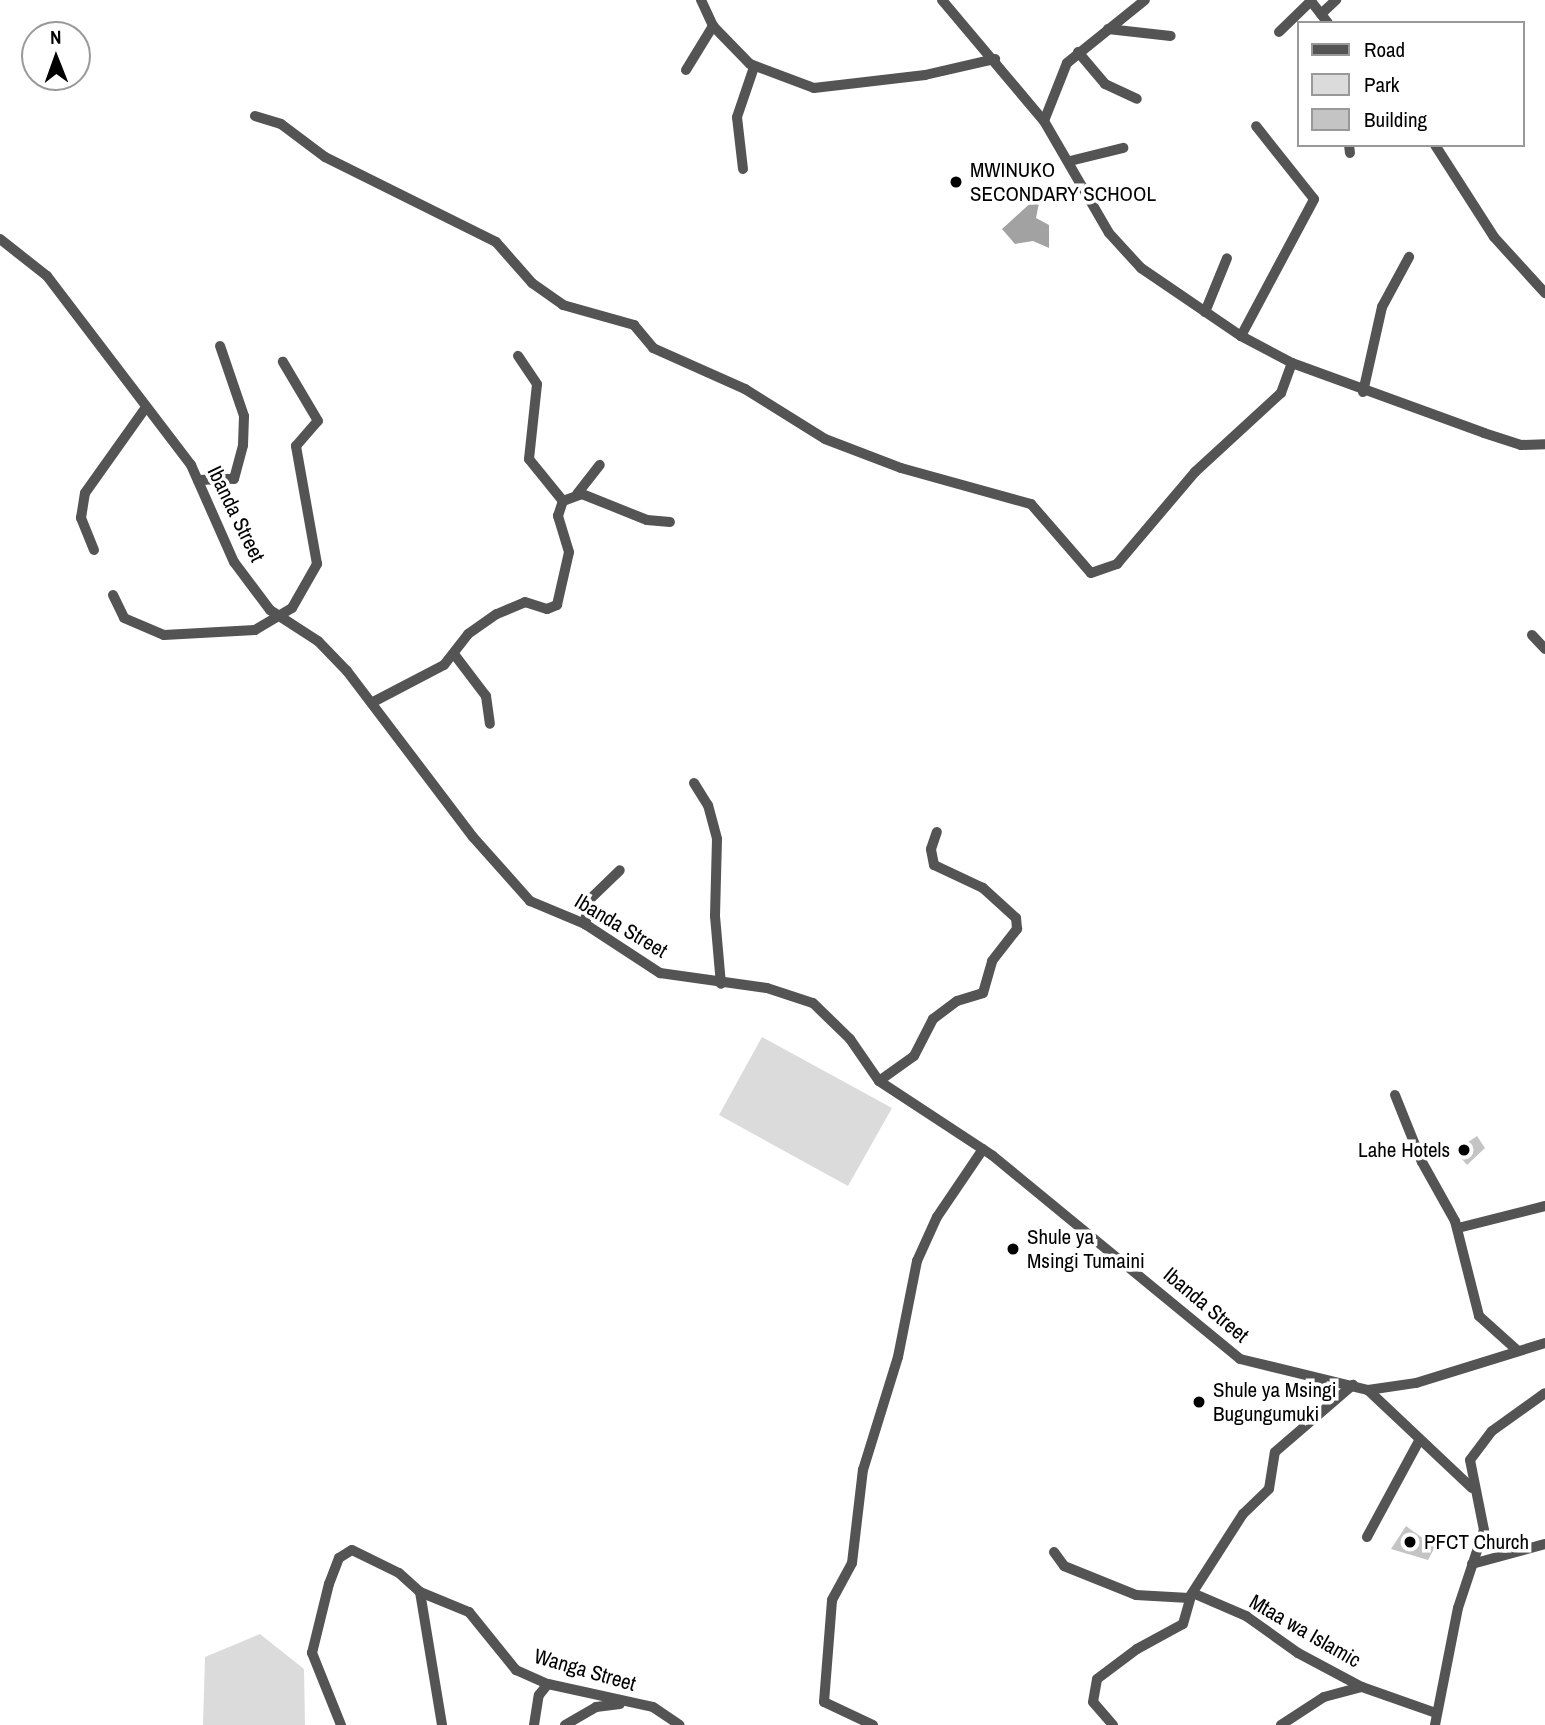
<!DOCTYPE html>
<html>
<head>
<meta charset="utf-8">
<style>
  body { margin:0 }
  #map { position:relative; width:1545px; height:1725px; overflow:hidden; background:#fff; font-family:"Archivo Narrow",sans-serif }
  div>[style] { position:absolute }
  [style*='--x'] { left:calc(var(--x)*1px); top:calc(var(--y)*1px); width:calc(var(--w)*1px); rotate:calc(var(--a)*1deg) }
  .green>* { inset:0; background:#dbdbdb }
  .water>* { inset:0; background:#a2a2a2 }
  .building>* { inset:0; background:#c4c4c4 }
  .minor>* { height:10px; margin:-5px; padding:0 5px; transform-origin:5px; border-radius:5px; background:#545454 }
  .dots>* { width:19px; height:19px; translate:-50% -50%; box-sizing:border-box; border:4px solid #fff; border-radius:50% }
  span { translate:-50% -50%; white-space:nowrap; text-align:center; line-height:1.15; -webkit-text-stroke:7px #fff; paint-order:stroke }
  .poi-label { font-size:21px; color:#000 }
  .left { translate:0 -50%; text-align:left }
  .right { translate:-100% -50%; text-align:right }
  .street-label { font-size:21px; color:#000 }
  .legend { position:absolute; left:1297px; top:21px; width:228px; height:126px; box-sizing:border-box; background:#fff; border:2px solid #999; margin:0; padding:9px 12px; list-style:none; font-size:21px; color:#000 }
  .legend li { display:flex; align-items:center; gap:14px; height:35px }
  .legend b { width:35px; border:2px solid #999 }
  .north { position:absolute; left:21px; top:21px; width:70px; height:70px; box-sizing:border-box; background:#fff; border:2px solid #999; border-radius:50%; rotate:359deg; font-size:19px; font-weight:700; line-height:28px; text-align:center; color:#000 }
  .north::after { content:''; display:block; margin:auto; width:24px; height:32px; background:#000; clip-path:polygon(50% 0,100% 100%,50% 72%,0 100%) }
</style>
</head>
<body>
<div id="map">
  <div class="green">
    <i style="clip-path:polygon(762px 1037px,892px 1108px,848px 1186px,719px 1115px)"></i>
    <i style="clip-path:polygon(260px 1634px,304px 1669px,305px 1725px,203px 1725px,205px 1657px)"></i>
  </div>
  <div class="water">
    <i style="clip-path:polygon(1034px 200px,1039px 203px,1036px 218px,1049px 225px,1049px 248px,1033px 241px,1015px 244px,1002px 229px)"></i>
  </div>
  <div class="building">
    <i style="clip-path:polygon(1477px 1136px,1485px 1148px,1467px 1165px,1455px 1151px)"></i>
    <i style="clip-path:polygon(1406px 1526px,1435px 1547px,1428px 1560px,1391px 1549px)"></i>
  </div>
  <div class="minor">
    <i style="--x:701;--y:0;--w:29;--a:65"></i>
    <i style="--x:713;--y:26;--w:53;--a:45.8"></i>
    <i style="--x:750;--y:64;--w:68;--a:20.6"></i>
    <i style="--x:814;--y:88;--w:112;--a:-6.7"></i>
    <i style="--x:925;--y:75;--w:72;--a:-12.9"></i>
    <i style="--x:942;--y:0;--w:158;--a:49.9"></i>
    <i style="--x:1044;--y:121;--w:129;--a:59.9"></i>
    <i style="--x:1109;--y:233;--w:47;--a:47.6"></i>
    <i style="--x:1141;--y:268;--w:121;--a:34.2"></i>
    <i style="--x:1241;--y:336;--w:58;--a:27.9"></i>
    <i style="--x:1292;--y:363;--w:204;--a:20"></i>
    <i style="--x:1484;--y:433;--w:39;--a:18"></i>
    <i style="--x:1521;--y:445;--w:24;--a:-2"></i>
    <i style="--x:1310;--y:0;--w:29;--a:52"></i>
    <i style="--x:1321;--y:14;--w:21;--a:-43"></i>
    <i style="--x:1108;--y:29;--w:63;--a:6.3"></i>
    <i style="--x:1279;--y:32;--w:45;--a:-44.1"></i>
    <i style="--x:1078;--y:52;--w:42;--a:49.8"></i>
    <i style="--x:1105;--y:84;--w:35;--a:25"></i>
    <i style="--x:686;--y:70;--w:52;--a:-58.5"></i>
    <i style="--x:255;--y:116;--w:27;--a:17"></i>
    <i style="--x:281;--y:124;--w:55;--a:36.9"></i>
    <i style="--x:325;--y:157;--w:191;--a:26.4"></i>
    <i style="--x:496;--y:242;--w:55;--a:48.7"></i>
    <i style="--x:532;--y:283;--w:38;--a:35"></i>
    <i style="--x:563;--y:305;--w:74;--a:15.7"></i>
    <i style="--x:634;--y:325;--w:30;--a:50"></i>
    <i style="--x:653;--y:348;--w:101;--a:24"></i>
    <i style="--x:745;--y:389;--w:94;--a:32"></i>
    <i style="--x:825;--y:439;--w:81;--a:20.9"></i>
    <i style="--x:901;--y:468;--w:135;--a:15.5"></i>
    <i style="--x:1031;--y:504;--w:91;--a:49"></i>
    <i style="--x:1091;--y:573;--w:28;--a:-19"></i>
    <i style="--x:1117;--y:564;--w:121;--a:-49.7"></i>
    <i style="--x:1195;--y:472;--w:117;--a:-42.6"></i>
    <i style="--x:1281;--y:393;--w:32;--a:-70"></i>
    <i style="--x:1044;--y:121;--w:62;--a:-68.4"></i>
    <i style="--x:1067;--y:63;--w:100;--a:-38.9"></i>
    <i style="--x:1349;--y:145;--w:8;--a:83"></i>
    <i style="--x:1435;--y:145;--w:109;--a:57.3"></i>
    <i style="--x:1494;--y:237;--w:76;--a:47.7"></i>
    <i style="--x:1070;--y:161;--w:55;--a:-13.8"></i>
    <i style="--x:743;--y:169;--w:52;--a:-96.6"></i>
    <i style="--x:737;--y:117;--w:53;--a:-71.2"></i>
    <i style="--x:0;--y:239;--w:60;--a:38.2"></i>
    <i style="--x:47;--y:276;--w:238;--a:52.7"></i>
    <i style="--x:191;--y:465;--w:106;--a:66.1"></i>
    <i style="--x:234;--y:562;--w:60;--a:53.1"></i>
    <i style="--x:270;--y:610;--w:57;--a:32.9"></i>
    <i style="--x:318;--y:641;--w:42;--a:46"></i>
    <i style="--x:347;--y:671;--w:208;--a:52.8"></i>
    <i style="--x:473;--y:837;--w:86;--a:48.3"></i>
    <i style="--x:530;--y:901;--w:60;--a:22.7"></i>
    <i style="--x:585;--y:924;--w:90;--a:33.2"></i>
    <i style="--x:660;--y:973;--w:108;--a:8"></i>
    <i style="--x:767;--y:988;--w:48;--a:18.1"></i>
    <i style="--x:813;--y:1003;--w:52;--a:44.2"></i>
    <i style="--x:850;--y:1039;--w:51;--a:55.4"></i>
    <i style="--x:879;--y:1081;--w:136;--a:33.3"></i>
    <i style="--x:993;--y:1156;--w:320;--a:39.4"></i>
    <i style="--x:1240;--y:1359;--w:132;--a:13.6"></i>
    <i style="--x:1368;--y:1390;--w:49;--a:-8.3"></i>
    <i style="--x:1416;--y:1383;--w:135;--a:-17.2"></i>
    <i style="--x:1205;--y:312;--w:58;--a:-67.8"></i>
    <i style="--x:1241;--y:336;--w:155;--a:-61.9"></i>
    <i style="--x:1314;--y:199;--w:93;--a:-128.5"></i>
    <i style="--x:1363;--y:392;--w:87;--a:-77.4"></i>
    <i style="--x:1382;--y:307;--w:57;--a:-61.6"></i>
    <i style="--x:198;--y:480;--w:36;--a:-2"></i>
    <i style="--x:234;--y:479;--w:35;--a:-75"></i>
    <i style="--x:243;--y:445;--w:29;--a:-88"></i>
    <i style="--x:244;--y:416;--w:74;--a:-108.9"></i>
    <i style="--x:577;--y:494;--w:37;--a:-52"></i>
    <i style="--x:563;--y:501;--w:20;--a:-20"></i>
    <i style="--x:582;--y:494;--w:70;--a:21.8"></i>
    <i style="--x:647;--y:520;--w:23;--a:5"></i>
    <i style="--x:94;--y:550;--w:35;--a:-112"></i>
    <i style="--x:81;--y:518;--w:25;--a:-81"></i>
    <i style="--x:85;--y:493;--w:102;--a:-54.6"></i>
    <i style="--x:113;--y:595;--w:25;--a:64"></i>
    <i style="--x:124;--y:618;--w:43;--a:23"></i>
    <i style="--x:164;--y:635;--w:91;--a:-3.1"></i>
    <i style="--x:255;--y:630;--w:43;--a:-30.7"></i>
    <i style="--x:292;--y:608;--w:51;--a:-60.4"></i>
    <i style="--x:317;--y:564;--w:120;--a:-100.1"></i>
    <i style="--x:296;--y:446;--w:33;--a:-49"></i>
    <i style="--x:318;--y:421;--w:69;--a:-120.7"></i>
    <i style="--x:1532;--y:635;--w:19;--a:47"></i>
    <i style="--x:454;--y:654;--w:53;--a:52.7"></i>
    <i style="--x:486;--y:696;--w:28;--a:82"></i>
    <i style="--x:375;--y:701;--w:78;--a:-27.6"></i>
    <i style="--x:444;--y:665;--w:39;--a:-52"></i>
    <i style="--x:468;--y:634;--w:35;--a:-35"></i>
    <i style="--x:497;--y:614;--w:30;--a:-23"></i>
    <i style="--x:525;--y:602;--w:23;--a:18"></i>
    <i style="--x:547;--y:609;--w:11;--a:-22"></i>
    <i style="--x:557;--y:605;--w:54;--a:-77.2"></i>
    <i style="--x:569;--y:552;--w:38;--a:-107"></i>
    <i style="--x:558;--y:516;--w:16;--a:-72"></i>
    <i style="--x:563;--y:501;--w:54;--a:-129"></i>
    <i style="--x:529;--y:459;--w:75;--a:-83.9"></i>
    <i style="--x:537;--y:384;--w:34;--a:-124"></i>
    <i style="--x:694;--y:783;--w:26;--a:58"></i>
    <i style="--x:708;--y:805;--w:35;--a:75"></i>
    <i style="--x:717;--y:839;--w:77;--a:91.5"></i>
    <i style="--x:715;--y:916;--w:68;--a:85"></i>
    <i style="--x:586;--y:925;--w:22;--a:-90"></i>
    <i style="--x:586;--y:903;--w:47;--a:-44.1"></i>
    <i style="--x:879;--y:1081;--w:43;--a:-35.5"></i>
    <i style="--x:914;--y:1056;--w:42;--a:-62.8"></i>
    <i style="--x:933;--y:1019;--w:30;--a:-37"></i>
    <i style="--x:957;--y:1001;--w:27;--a:-17"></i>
    <i style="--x:983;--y:993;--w:33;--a:-74"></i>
    <i style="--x:992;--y:961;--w:41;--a:-52"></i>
    <i style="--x:1017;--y:929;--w:11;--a:-95"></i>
    <i style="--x:1016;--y:918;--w:45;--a:-137.7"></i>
    <i style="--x:983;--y:888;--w:54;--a:-154.9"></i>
    <i style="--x:934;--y:865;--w:16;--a:-101"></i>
    <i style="--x:931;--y:849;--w:18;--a:-71"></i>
    <i style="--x:1395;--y:1095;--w:72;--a:68.1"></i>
    <i style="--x:1422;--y:1162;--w:68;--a:60.8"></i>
    <i style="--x:1455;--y:1221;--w:98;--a:75.8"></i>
    <i style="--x:1479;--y:1316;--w:52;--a:41.9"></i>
    <i style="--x:1458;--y:1228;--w:90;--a:-14.2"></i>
    <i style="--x:1368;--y:1390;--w:143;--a:43.3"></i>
    <i style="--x:1367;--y:1537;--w:111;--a:-61.6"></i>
    <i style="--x:1054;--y:1552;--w:17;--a:54"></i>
    <i style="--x:1064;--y:1566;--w:78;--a:21.9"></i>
    <i style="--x:1136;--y:1595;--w:53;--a:3.2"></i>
    <i style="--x:1189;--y:1598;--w:100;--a:-57.3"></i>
    <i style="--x:1243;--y:1514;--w:36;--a:-44"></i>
    <i style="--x:1269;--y:1489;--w:37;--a:-81"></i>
    <i style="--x:1275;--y:1452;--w:103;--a:-40.7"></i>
    <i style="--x:1472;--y:1564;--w:76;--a:-15.3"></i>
    <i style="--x:420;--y:1592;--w:135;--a:80.6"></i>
    <i style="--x:1195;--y:1594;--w:56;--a:23.3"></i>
    <i style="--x:1246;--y:1616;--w:64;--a:35.4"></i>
    <i style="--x:1298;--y:1653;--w:72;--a:28"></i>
    <i style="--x:1362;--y:1687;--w:78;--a:19.4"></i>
    <i style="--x:341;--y:1725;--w:78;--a:-111.9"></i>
    <i style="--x:312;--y:1653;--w:71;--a:-76.2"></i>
    <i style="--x:329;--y:1584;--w:28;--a:-69"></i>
    <i style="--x:339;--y:1558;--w:15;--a:-32"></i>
    <i style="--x:352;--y:1550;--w:52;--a:26.1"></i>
    <i style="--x:399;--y:1573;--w:28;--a:42"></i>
    <i style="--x:420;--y:1592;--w:53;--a:22.2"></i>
    <i style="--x:469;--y:1612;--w:75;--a:51"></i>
    <i style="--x:516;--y:1670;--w:35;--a:24"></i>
    <i style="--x:548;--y:1684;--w:107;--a:12.4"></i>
    <i style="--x:653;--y:1707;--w:32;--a:34"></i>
    <i style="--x:534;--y:1725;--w:30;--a:-81"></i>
    <i style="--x:539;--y:1695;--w:14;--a:-51"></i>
    <i style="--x:565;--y:1725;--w:36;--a:-30"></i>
    <i style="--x:596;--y:1707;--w:24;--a:-7"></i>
    <i style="--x:873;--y:1725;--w:54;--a:-154.9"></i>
    <i style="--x:824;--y:1702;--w:102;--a:-85.5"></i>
    <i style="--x:832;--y:1600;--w:42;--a:-61.6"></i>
    <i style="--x:852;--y:1563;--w:94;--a:-83.3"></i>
    <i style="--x:863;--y:1470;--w:118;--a:-72.8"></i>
    <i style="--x:898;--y:1357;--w:98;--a:-78.8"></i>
    <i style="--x:917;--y:1261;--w:48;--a:-65.6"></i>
    <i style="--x:937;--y:1217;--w:82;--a:-55.9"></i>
    <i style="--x:1113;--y:1725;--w:30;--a:-131"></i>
    <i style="--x:1093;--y:1702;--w:23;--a:-80"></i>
    <i style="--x:1097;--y:1679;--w:50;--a:-36.9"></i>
    <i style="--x:1137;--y:1649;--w:52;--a:-28.5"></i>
    <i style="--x:1183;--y:1624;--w:29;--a:-74"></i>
    <i style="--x:1281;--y:1725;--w:51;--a:-33.1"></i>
    <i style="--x:1324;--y:1697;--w:39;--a:-15"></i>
    <i style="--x:1435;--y:1725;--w:119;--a:-78.9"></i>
    <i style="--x:1458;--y:1608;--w:82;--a:-71.6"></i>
    <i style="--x:1484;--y:1530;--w:71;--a:-101.3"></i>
    <i style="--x:1470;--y:1460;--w:36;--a:-53"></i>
    <i style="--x:1492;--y:1431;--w:65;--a:-35.6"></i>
  </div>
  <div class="dots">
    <i style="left:956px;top:182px;background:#000"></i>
    <i style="left:1464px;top:1150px;background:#000"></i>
    <i style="left:1013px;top:1249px;background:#000"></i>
    <i style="left:1199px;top:1402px;background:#000"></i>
    <i style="left:1410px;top:1542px;background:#000"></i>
  </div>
  <div class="poi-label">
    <span class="left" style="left:970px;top:182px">MWINUKO<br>SECONDARY SCHOOL</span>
    <span class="right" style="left:1450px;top:1150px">Lahe Hotels</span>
    <span class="left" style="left:1027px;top:1249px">Shule ya<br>Msingi Tumaini</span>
    <span class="left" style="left:1213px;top:1402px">Shule ya Msingi<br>Bugungumuki</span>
    <span class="left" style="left:1424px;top:1542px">PFCT Church</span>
  </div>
  <div class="street-label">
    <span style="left:236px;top:514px;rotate:64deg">Ibanda Street</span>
    <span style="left:621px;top:926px;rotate:31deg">Ibanda Street</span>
    <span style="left:1206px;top:1305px;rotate:40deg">Ibanda Street</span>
    <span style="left:1305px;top:1631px;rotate:30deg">Mtaa wa Islamic</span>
    <span style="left:585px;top:1670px;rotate:16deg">Wanga Street</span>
  </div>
  <ul class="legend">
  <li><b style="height:9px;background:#545454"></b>Road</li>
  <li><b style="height:19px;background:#dbdbdb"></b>Park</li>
  <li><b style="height:19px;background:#c4c4c4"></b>Building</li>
  </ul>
  <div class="north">N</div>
</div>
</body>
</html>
